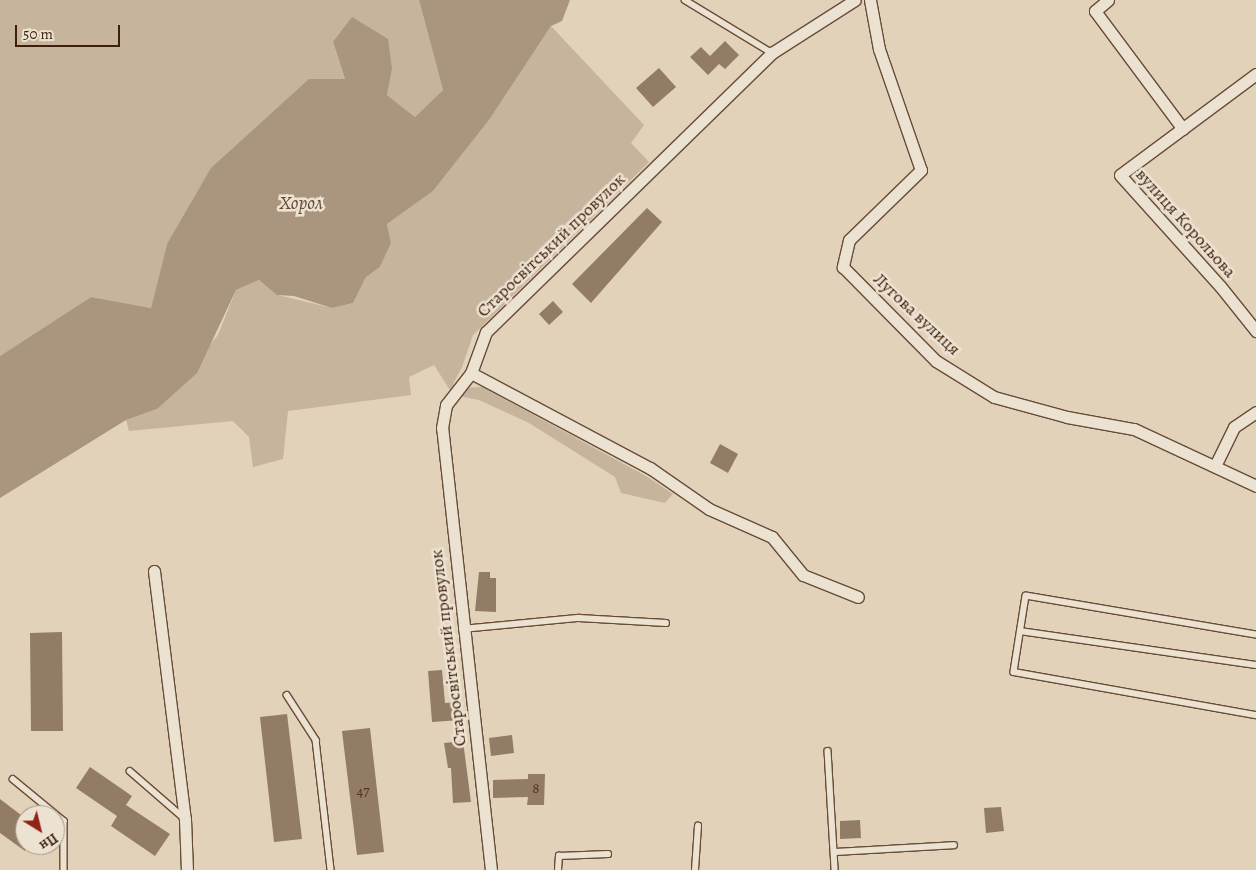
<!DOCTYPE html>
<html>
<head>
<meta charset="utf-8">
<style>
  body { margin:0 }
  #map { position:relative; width:1256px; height:870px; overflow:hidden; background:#e2d2ba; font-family:Alegreya,serif }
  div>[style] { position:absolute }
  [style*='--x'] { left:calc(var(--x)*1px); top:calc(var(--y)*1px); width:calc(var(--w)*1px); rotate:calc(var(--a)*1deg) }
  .green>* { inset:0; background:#c6b49c }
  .water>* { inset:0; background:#aa957e }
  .building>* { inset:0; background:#937c66 }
  .roads { filter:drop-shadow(1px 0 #674c37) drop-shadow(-1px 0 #674c37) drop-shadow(0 1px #674c37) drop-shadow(0 -1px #674c37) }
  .service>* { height:5.5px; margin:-2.75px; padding:0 2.75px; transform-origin:2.75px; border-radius:2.75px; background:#ece2d2 }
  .minor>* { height:11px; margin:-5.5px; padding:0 5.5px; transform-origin:5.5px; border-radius:5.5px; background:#ece2d2 }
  span { translate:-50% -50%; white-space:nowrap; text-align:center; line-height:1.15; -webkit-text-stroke:5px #ece2d2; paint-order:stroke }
  .number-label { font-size:15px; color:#533622 }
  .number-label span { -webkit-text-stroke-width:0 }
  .street-label { font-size:18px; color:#3e1f0b }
  .water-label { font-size:19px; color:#644833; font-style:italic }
  .north { position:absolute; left:15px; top:805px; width:50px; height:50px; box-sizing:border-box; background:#ece2d2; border:1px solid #a69482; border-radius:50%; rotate:144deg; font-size:14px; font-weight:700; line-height:20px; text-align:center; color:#3e1f0b }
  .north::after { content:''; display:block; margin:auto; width:18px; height:22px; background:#8f2418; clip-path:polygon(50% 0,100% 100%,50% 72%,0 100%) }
  .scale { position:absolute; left:15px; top:25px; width:105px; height:22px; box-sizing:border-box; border:2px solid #3e1f0b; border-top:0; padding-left:6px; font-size:15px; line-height:18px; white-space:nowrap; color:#3e1f0b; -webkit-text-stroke:4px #ece2d2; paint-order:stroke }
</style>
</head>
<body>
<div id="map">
  <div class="green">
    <i style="clip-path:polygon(0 0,419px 0,443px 90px,415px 117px,387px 95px,392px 69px,333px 43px,345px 79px,167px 244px,151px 308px,91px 297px,0 356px)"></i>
    <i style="clip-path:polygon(551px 26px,644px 125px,631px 143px,649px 162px,473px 335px,462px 367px,453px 384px,458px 388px,482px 387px,646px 476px,673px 494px,665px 503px,621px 493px,615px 477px,529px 423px,479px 400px,453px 395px,434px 365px,409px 377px,411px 395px,288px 411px,283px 459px,253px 467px,249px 437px,233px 421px,129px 431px,126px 420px,157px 409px,218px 335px,236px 290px,259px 280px,278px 295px,332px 308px,353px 303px,366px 277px,380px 267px,391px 243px,387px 224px,433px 191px,489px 120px)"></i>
  </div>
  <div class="water">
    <i style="clip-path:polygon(419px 0,570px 0,562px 21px,551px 26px,489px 120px,433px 191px,387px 224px,391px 243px,380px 267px,366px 277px,353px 303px,332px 308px,294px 296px,277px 295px,259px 280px,236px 290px,197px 373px,157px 409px,126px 420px,0 498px,0 356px,91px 297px,151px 308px,167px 244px,211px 168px,309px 79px,345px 79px,333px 42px,352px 17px,388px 39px,392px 69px,387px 95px,415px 117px,443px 90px)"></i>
  </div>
  <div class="building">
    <i style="clip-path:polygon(725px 41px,739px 55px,725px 69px,719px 64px,708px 75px,690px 57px,701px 47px,710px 56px)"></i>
    <i style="clip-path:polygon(659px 68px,676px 87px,653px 107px,636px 88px)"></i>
    <i style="clip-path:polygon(647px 208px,662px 222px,591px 303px,572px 284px)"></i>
    <i style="clip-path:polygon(553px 301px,563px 312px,549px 325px,539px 314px)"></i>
    <i style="clip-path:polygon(720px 444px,738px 454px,728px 473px,710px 463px)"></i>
    <i style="clip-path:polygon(479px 572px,490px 572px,490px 578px,496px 578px,496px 612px,475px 611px)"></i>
    <i style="clip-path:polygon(62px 632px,63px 731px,31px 731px,30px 633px)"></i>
    <i style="clip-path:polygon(442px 670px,445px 703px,459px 702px,461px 720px,432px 722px,428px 671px)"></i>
    <i style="clip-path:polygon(287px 714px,302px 839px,274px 842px,260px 717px)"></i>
    <i style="clip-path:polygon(370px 728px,384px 852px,357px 855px,342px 731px)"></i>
    <i style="clip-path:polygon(512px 735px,514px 753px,491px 756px,489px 738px)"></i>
    <i style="clip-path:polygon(463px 741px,471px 802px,453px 803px,451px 768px,448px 768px,444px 743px)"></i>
    <i style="clip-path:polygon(90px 767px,132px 796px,126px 805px,170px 834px,155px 856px,111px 826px,117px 816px,76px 788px)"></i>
    <i style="clip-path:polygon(528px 774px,545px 774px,544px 805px,527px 805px,528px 797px,493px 798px,493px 780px,528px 779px)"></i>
    <i style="clip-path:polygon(0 799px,25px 818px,25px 851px,0 833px)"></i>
    <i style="clip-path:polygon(1001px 807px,1004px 831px,986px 833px,984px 808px)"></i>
    <i style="clip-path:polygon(860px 820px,861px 838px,840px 839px,840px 821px)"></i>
  </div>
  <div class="roads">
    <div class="service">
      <i style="--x:685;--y:0;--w:102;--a:31.3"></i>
      <i style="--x:462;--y:629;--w:118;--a:-5.4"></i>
      <i style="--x:579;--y:618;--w:87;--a:3.3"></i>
      <i style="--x:1020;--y:631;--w:238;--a:8.2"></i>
      <i style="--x:1256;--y:635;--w:233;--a:-170.4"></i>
      <i style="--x:1026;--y:596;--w:77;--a:99"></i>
      <i style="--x:1014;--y:672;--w:246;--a:10.1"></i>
      <i style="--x:287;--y:695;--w:54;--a:57.2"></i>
      <i style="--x:316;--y:740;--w:131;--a:83.4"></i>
      <i style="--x:828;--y:751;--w:119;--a:86.6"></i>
      <i style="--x:130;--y:771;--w:72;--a:41"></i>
      <i style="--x:13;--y:779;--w:66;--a:39.5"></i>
      <i style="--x:64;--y:821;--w:49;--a:90"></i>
      <i style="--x:834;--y:852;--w:120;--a:-3.3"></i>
      <i style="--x:558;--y:870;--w:14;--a:-86"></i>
      <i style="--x:559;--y:856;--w:49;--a:-2.3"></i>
      <i style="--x:695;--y:870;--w:44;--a:-86.1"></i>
    </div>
    <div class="minor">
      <i style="--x:870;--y:0;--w:50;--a:79.6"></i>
      <i style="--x:879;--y:49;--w:128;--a:70.9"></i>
      <i style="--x:921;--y:170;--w:100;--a:135.8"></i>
      <i style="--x:849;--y:240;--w:28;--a:103"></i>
      <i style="--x:843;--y:267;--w:132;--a:45.3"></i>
      <i style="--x:936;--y:361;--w:68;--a:31.8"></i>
      <i style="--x:994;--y:397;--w:76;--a:15.3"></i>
      <i style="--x:1067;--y:417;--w:68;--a:10.2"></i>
      <i style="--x:1134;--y:429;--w:135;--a:25"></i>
      <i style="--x:1108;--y:0;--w:17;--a:140"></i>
      <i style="--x:1095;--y:11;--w:147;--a:53.3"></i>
      <i style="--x:1256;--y:74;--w:169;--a:143.4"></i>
      <i style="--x:1120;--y:175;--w:149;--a:48"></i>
      <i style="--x:1220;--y:286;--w:58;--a:51.3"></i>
      <i style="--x:471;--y:373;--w:203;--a:28"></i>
      <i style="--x:650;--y:468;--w:72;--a:34.8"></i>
      <i style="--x:709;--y:509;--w:69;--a:24"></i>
      <i style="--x:772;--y:537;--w:49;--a:50.8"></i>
      <i style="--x:803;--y:575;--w:59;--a:21.8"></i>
      <i style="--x:1215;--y:466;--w:43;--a:-64"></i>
      <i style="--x:1234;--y:427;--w:27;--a:-34"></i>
      <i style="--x:154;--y:571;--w:250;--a:82.9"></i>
      <i style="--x:185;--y:819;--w:51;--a:87.8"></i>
      <i style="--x:491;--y:870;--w:445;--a:-96.3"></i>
      <i style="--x:442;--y:428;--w:23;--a:-80"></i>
      <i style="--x:446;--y:405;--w:41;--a:-52"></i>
      <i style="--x:471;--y:373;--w:44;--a:-69.9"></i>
      <i style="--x:486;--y:332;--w:400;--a:-44.3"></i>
      <i style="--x:772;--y:53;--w:98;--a:-32.6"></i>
    </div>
  </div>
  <div class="number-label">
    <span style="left:536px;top:789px">8</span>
    <span style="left:363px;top:792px">47</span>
  </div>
  <div class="street-label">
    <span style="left:1186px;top:223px;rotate:48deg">вулиця Корольова</span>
    <span style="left:551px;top:245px;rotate:-44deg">Старосвітський провулок</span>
    <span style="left:917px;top:314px;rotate:43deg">Лугова вулиця</span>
    <span style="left:448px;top:648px;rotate:-97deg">Старосвітський провулок</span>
  </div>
  <div class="water-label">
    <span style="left:301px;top:204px">Хорол</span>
  </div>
  <div class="north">Пн</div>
  <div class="scale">50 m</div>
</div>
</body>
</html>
